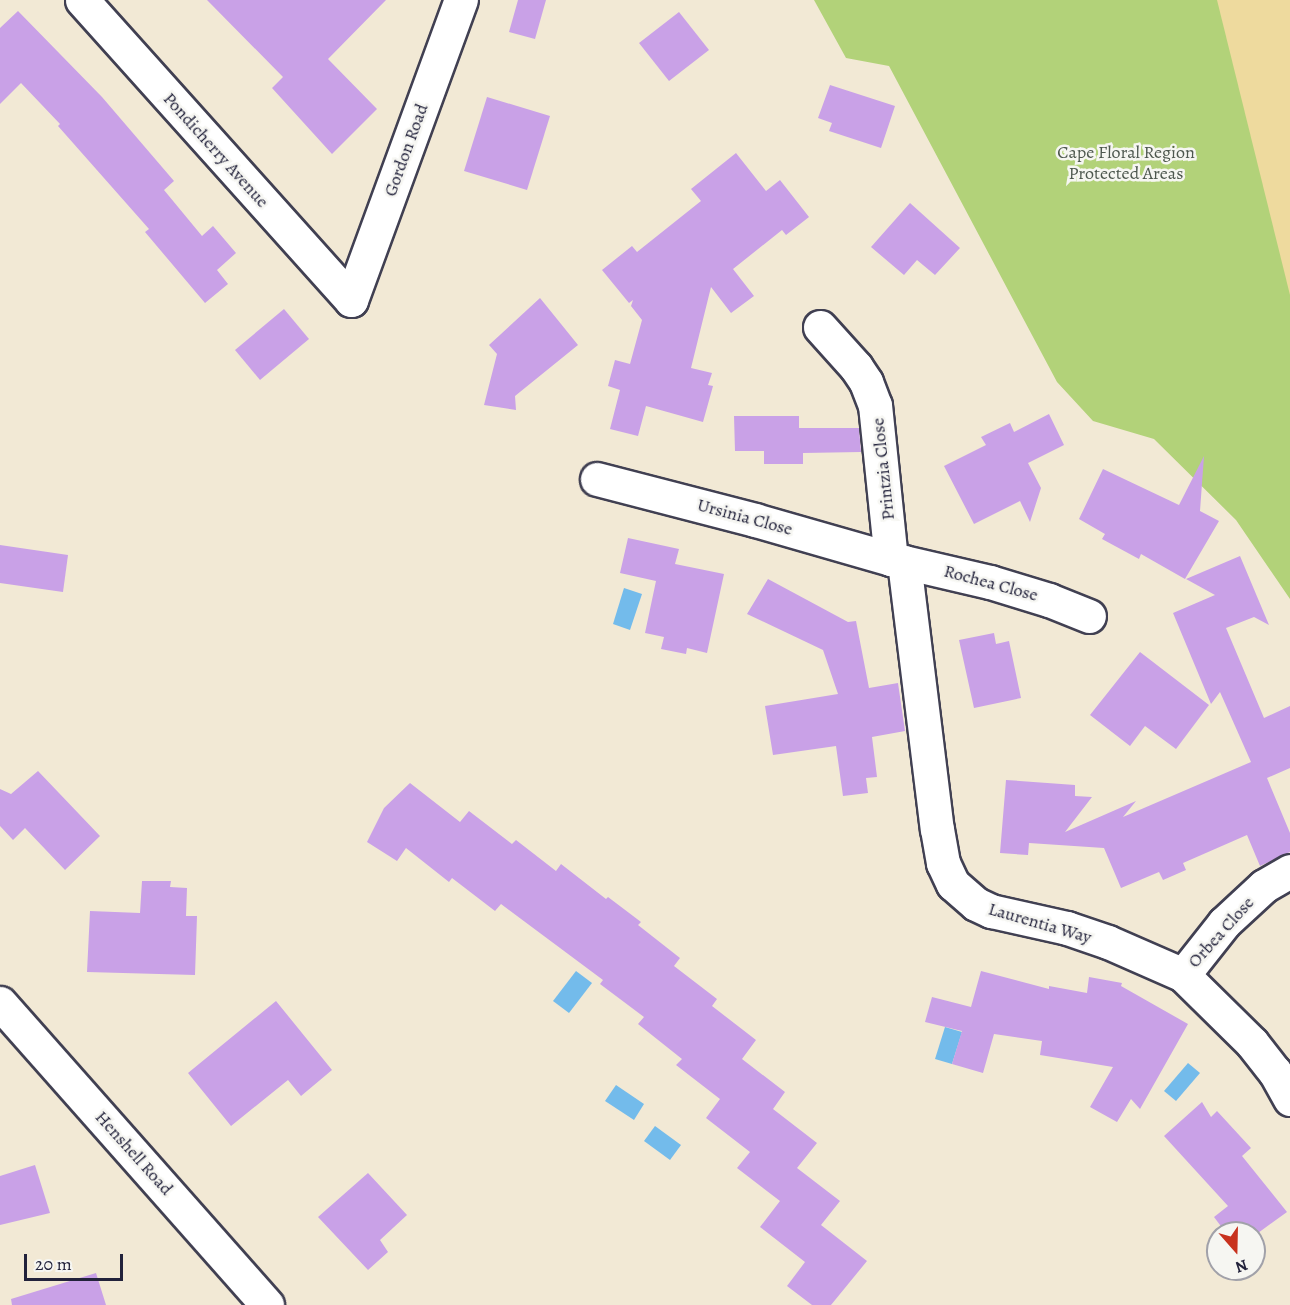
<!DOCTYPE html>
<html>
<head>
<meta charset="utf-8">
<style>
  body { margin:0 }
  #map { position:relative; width:1290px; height:1305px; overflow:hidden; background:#f2e9d5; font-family:Alegreya,serif }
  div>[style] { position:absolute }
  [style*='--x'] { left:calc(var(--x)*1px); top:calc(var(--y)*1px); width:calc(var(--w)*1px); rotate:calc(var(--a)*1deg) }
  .green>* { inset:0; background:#b2d279 }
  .sand>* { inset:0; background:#eeda9e }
  .water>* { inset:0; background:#73bbeb }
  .building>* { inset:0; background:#c9a1e7 }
  .roads { filter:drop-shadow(2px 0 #414052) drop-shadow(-2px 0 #414052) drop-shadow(0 2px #414052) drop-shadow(0 -2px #414052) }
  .minor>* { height:33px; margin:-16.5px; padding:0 16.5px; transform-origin:16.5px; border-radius:16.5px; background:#fff }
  span { translate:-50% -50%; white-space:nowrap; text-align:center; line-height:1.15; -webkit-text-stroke:5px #f6f6f2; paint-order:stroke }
  .street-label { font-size:18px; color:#22223b }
  .park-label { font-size:18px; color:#4d574e }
  .north { position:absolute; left:1206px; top:1221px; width:60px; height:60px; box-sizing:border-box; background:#f6f6f2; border:2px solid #a1a1a9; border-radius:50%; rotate:160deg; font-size:16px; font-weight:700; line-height:24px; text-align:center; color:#22223b }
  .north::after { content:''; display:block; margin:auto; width:21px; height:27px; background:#c8321e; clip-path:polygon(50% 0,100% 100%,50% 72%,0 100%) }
  .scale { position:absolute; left:24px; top:1254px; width:99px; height:27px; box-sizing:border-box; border:3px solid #22223b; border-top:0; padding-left:8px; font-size:18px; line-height:21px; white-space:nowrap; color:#22223b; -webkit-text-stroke:4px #f6f6f2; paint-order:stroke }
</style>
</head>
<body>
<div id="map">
  <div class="green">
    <i style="clip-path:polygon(814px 0,1290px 0,1290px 599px,1236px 520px,1154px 439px,1093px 421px,1057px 382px,889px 66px,846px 58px)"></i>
  </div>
  <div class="sand">
    <i style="clip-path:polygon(1217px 0,1290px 0,1290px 295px)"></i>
  </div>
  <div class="water">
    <i style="clip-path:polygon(624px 588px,642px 594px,630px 630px,613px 624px)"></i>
    <i style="clip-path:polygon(576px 971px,592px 983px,569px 1013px,553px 1001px)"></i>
    <i style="clip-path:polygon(945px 1027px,962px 1032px,952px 1064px,935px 1059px)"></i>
    <i style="clip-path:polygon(1188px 1063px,1200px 1073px,1176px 1101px,1164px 1091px)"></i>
    <i style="clip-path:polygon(616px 1085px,644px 1104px,634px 1120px,605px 1101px)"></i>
    <i style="clip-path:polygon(655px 1126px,681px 1145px,670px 1160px,644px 1141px)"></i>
  </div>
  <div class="building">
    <i style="clip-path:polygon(207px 0,386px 0,328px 59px,377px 109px,332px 154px,272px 88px,283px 77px)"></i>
    <i style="clip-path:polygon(518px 0,546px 0,535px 39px,509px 32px)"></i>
    <i style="clip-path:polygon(18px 11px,102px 97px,174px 181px,164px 190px,202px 236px,213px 226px,236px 253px,217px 270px,228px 284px,205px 303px,145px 232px,149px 229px,58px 126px,60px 124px,21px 83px,0 104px,0 28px)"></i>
    <i style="clip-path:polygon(679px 12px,709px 50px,669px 81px,639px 43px)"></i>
    <i style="clip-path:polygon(830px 85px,895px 106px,881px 148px,829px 131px,832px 123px,818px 118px)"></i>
    <i style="clip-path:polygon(487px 97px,550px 116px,527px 190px,464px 171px)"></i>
    <i style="clip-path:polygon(736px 153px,766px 191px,780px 180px,809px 217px,786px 235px,782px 230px,733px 269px,754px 296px,731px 313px,711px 287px,691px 368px,712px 373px,708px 385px,713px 386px,703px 422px,646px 406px,638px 436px,610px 429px,620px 390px,608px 386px,615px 360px,630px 364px,642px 320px,631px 306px,633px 300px,629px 303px,602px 270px,632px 246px,637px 252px,701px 201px,691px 189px)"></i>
    <i style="clip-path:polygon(910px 203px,960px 248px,935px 275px,917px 260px,904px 275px,871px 247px)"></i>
    <i style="clip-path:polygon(540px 298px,578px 345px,515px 396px,516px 410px,484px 405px,497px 354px,489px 345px)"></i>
    <i style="clip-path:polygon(284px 309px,309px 339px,260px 380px,235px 350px)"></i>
    <i style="clip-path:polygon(1049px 414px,1064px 445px,1028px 463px,1041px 488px,1030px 522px,1020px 501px,974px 524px,944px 466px,986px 445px,981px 437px,1010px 423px,1014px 432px)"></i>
    <i style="clip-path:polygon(734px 416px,799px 416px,799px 428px,859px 428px,861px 452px,803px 453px,803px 464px,764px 464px,764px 451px,735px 451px)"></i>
    <i style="clip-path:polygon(1204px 456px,1200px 511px,1219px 521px,1185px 579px,1141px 554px,1139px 559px,1102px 539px,1105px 534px,1079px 519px,1103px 469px,1179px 505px)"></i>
    <i style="clip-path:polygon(628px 538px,679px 549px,675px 564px,724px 574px,707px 653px,687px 648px,686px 654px,661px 649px,664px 637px,645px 633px,656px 581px,620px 573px)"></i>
    <i style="clip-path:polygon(0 545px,68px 555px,63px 592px,0 583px)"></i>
    <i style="clip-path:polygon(1240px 556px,1269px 625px,1254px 617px,1226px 628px,1264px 718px,1290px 706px,1290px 768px,1267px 778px,1290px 833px,1290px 852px,1260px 866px,1247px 835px,1183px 863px,1186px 870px,1163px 880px,1159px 872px,1121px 888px,1104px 848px,1029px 843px,1028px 855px,1000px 853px,1006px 780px,1075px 785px,1075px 796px,1092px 797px,1065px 832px,1136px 801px,1123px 817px,1251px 762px,1220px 692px,1211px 704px,1173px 613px,1215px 595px,1186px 579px)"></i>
    <i style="clip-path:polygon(768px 579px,848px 622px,856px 621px,869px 688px,898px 683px,905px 731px,872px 737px,877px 777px,866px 778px,868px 793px,843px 796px,836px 746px,773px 755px,765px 706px,838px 694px,823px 650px,747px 614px)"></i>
    <i style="clip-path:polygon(994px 633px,996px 644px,1009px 641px,1021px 698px,974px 708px,959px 640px)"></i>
    <i style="clip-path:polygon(1140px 652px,1209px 705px,1176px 749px,1145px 726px,1130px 746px,1090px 715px)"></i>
    <i style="clip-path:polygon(38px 771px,100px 836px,65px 870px,25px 828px,13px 840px,0 826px,0 789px,11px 794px)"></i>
    <i style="clip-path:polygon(410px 783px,460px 822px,469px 811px,512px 844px,516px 840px,556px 871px,561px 864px,606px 899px,608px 897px,641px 922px,638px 925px,680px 958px,674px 966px,717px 999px,712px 1006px,756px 1040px,742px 1059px,785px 1092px,773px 1109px,817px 1143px,797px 1168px,840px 1201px,821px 1225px,867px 1261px,831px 1305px,812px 1305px,787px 1286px,805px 1262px,760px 1227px,780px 1201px,737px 1168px,750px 1152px,706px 1118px,720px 1099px,676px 1065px,682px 1059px,638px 1024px,644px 1017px,600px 984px,603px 980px,501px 904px,495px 911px,452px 878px,449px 882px,406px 848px,397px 861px,367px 842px,384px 808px)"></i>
    <i style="clip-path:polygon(142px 881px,171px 881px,170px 887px,187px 888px,186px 916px,197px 916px,195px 975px,87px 972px,90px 911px,140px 913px)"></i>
    <i style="clip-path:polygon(981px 971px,1049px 989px,1049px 986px,1087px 993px,1089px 977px,1122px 983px,1121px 986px,1188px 1024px,1140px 1109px,1131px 1099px,1117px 1122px,1090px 1107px,1113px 1067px,1040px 1055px,1042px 1041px,994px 1034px,983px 1073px,952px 1064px,962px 1031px,925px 1022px,932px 997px,971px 1007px)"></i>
    <i style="clip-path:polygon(276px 1001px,332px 1070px,301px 1096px,288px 1080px,231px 1126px,188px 1073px)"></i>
    <i style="clip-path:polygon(1202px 1102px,1211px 1117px,1217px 1111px,1251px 1148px,1242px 1156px,1287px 1212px,1258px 1233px,1226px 1233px,1214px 1217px,1228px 1206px,1164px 1136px)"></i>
    <i style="clip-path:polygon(35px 1165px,50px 1213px,0 1225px,0 1176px)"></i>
    <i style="clip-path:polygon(368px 1173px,407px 1215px,380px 1240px,388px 1252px,368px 1270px,318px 1217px)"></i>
    <i style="clip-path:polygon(96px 1273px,106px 1305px,12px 1305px,11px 1299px)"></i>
  </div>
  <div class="roads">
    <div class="minor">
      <i style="--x:82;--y:0;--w:403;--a:48.1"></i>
      <i style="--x:351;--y:300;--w:320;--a:-69.9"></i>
      <i style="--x:820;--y:327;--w:54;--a:48"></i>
      <i style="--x:856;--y:367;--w:18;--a:56"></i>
      <i style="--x:866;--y:382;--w:25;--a:69"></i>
      <i style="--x:875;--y:405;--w:155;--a:84.1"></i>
      <i style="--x:597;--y:479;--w:163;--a:14.5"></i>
      <i style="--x:755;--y:520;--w:141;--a:16"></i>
      <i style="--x:891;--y:559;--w:102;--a:13.1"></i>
      <i style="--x:990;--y:582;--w:62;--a:17"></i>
      <i style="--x:1049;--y:600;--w:43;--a:21.8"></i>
      <i style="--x:904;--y:562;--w:269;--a:83"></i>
      <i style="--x:937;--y:829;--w:35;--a:80"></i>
      <i style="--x:943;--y:863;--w:23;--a:65"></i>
      <i style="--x:953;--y:884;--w:30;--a:41"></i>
      <i style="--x:976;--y:904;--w:17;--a:25"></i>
      <i style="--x:991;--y:911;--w:78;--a:12.6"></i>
      <i style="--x:1067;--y:928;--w:43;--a:18.9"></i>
      <i style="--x:1108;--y:942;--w:82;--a:23.7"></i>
      <i style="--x:1183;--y:975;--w:97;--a:44.6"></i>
      <i style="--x:1252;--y:1043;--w:37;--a:52"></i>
      <i style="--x:1275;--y:1072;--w:31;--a:61"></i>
      <i style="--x:1183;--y:975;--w:66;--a:-51.7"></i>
      <i style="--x:1224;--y:923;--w:54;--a:-42.8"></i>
      <i style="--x:1264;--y:886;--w:30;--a:-30"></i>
      <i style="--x:0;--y:1003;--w:403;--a:48.5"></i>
    </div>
  </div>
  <div class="street-label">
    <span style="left:216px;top:150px;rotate:48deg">Pondicherry Avenue</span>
    <span style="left:406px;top:150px;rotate:-70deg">Gordon Road</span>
    <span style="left:883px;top:469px;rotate:-96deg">Printzia Close</span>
    <span style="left:745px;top:517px;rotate:15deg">Ursinia Close</span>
    <span style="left:991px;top:583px;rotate:15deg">Rochea Close</span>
    <span style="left:1040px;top:923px;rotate:16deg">Laurentia Way</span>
    <span style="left:1221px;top:932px;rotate:-48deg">Orbea Close</span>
    <span style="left:134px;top:1153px;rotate:48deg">Henshell Road</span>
  </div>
  <div class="park-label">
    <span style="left:1126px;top:163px">Cape Floral Region<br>Protected Areas</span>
  </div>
  <div class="north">N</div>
  <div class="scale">20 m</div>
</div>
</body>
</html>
